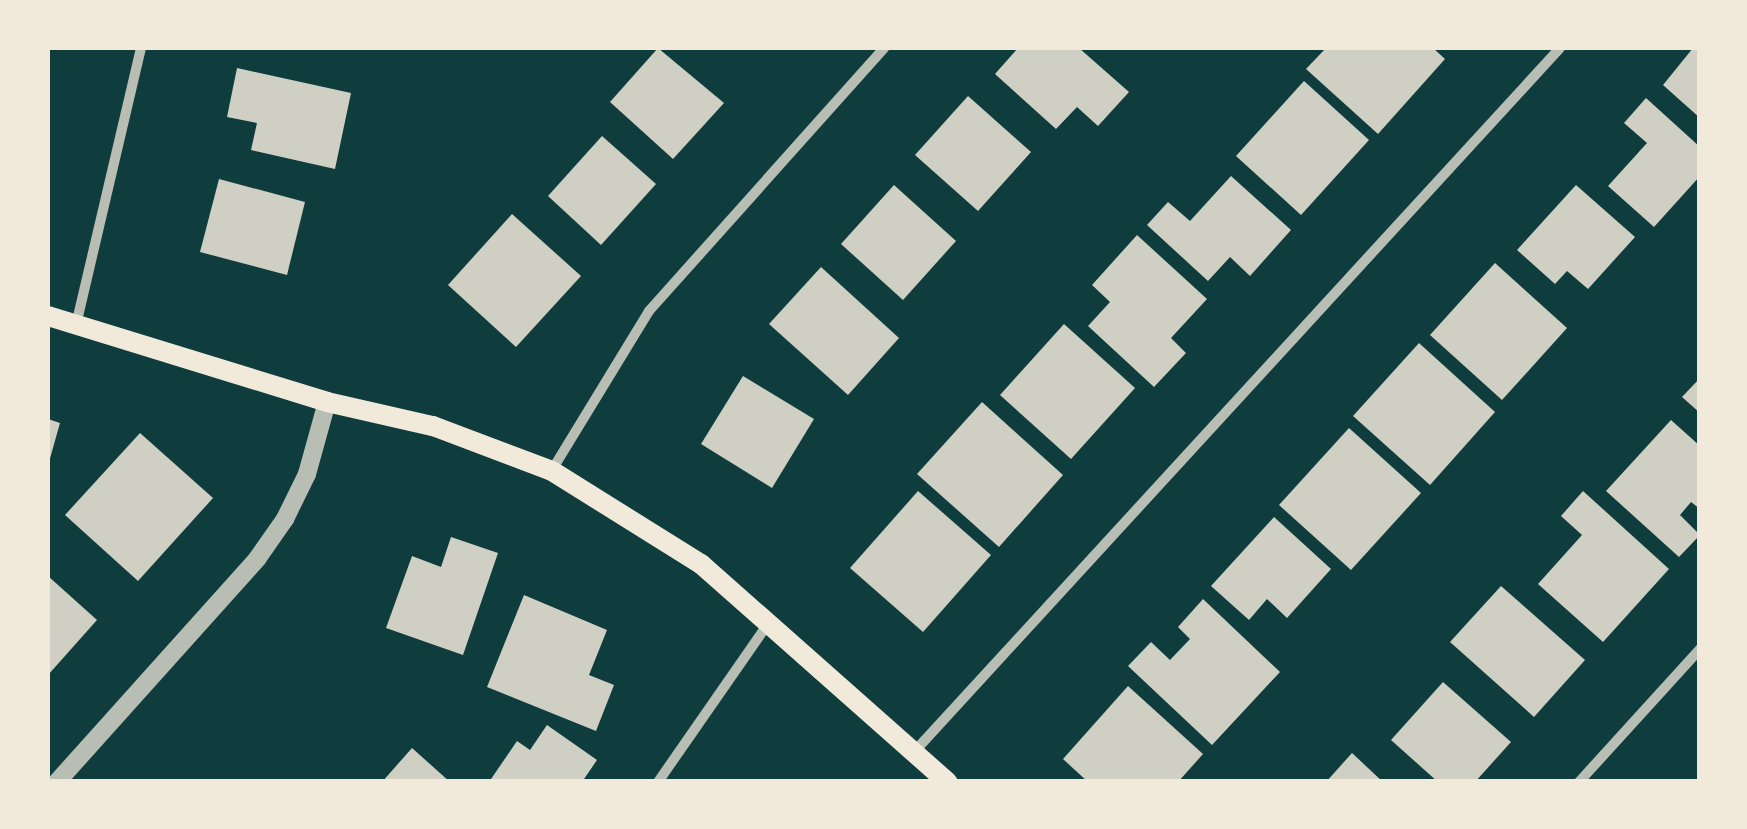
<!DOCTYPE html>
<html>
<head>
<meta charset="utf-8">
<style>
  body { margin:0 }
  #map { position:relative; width:1747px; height:829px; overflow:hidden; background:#0f3d3e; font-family:"Noto Sans",sans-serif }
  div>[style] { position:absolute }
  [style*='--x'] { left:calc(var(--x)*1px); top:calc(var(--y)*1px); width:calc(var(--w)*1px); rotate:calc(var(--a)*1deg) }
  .building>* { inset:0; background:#cfcfc3 }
  .minor>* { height:10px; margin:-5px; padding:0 5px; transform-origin:5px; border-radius:5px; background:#b8beb3 }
  .tertiary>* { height:18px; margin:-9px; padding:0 9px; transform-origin:9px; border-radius:9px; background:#b8beb3 }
  .secondary>* { height:20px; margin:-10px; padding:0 10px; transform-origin:10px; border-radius:10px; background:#f1e9da }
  span { translate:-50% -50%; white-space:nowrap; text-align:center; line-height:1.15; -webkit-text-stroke:10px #f1e9da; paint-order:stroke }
  .frame { position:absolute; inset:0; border:50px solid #f1e9da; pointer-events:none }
</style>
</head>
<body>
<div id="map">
  <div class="building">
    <i style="clip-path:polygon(658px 48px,724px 103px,673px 159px,610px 102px)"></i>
    <i style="clip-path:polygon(1018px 48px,1079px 48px,1129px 92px,1098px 126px,1077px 107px,1056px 129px,995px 74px)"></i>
    <i style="clip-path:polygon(1326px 48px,1433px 48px,1445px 59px,1378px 134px,1306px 69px)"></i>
    <i style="clip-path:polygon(1693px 48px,1700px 48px,1700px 118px,1663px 85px)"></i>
    <i style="clip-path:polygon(237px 68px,351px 93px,335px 169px,251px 150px,257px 123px,227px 117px)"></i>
    <i style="clip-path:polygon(1304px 81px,1369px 140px,1301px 215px,1236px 156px)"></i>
    <i style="clip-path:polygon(968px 96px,1031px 152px,978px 211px,915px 155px)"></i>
    <i style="clip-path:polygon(1646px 98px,1700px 147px,1700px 176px,1654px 227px,1608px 186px,1647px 143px,1624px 123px)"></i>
    <i style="clip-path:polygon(602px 136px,656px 184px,601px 245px,548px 196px)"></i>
    <i style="clip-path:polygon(1231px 176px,1291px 230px,1250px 276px,1230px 257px,1208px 281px,1147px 225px,1168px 202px,1190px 221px)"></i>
    <i style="clip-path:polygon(219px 179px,305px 202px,287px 275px,200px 252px)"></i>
    <i style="clip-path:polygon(894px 185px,956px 241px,903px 300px,841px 244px)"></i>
    <i style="clip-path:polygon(1576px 185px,1635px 237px,1588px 289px,1567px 271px,1555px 284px,1517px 250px)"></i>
    <i style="clip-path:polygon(512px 214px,581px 276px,516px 347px,448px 285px)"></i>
    <i style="clip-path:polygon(1137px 235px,1207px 299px,1171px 338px,1186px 353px,1154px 387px,1088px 326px,1110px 302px,1092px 285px)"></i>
    <i style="clip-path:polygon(1495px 263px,1567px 328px,1502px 400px,1430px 335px)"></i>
    <i style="clip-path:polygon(821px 267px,899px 338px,848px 395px,769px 324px)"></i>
    <i style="clip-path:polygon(1064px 324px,1135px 388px,1071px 459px,1000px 395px)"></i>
    <i style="clip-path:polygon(1419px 343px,1495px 412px,1430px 485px,1353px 416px)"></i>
    <i style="clip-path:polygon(743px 376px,814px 419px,772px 488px,701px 444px)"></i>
    <i style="clip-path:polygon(1700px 378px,1700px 413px,1682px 397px)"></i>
    <i style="clip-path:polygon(982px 402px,1063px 475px,999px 547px,917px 474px)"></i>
    <i style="clip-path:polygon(48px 419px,60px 423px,49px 462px,48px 462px)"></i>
    <i style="clip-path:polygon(1671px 420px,1700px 446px,1700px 509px,1691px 502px,1680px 515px,1700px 535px,1679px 557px,1606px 491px)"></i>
    <i style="clip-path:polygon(1349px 428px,1421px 493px,1351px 570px,1279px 505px)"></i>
    <i style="clip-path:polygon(140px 433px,213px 498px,138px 581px,65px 515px)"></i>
    <i style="clip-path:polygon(918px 491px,991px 555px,923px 632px,850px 568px)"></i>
    <i style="clip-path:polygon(1583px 491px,1669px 569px,1603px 642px,1538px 584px,1582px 535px,1561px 516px)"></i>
    <i style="clip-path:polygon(1274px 517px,1331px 569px,1287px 618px,1267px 599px,1249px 620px,1211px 586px)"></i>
    <i style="clip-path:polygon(451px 537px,498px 553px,463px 655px,386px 628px,412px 556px,441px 567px)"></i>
    <i style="clip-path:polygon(48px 576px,97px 620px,48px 675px)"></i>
    <i style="clip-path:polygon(1501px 586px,1585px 660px,1534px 717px,1450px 642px)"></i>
    <i style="clip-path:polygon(524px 595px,607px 630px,589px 675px,614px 685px,596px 731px,487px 687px)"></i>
    <i style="clip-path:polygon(1203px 599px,1280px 672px,1212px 745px,1128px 666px,1151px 642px,1170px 660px,1190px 639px,1178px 627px)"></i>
    <i style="clip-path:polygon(1443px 682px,1511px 742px,1475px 782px,1438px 782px,1391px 740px)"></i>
    <i style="clip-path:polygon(1128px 686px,1203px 754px,1178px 782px,1088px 782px,1063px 759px)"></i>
    <i style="clip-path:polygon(547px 725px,597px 760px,582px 782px,489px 782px,517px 741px,530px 750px)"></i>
    <i style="clip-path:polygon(412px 748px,450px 782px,382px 782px)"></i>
    <i style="clip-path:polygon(1352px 753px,1383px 782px,1326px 782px)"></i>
  </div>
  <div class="minor">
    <i style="--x:76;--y:325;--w:285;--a:-76.8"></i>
    <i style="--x:552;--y:470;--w:186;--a:-58.6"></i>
    <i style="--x:649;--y:311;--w:353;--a:-48.2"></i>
    <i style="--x:914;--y:752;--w:955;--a:-47.46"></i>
    <i style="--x:658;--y:782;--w:195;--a:-55.2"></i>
    <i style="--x:1579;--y:782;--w:180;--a:-47.7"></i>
  </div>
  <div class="tertiary">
    <i style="--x:57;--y:782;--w:300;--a:-48.1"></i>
    <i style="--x:257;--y:559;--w:49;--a:-55"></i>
    <i style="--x:285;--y:519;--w:50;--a:-63.9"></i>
    <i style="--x:307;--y:474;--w:75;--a:-74.5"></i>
  </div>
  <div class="secondary">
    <i style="--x:48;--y:316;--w:292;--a:17.1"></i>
    <i style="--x:327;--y:402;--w:109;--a:12.8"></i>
    <i style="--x:433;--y:426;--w:127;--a:20.7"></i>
    <i style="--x:552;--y:471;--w:176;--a:32"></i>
    <i style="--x:701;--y:564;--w:329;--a:41.5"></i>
  </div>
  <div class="frame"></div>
</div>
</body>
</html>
